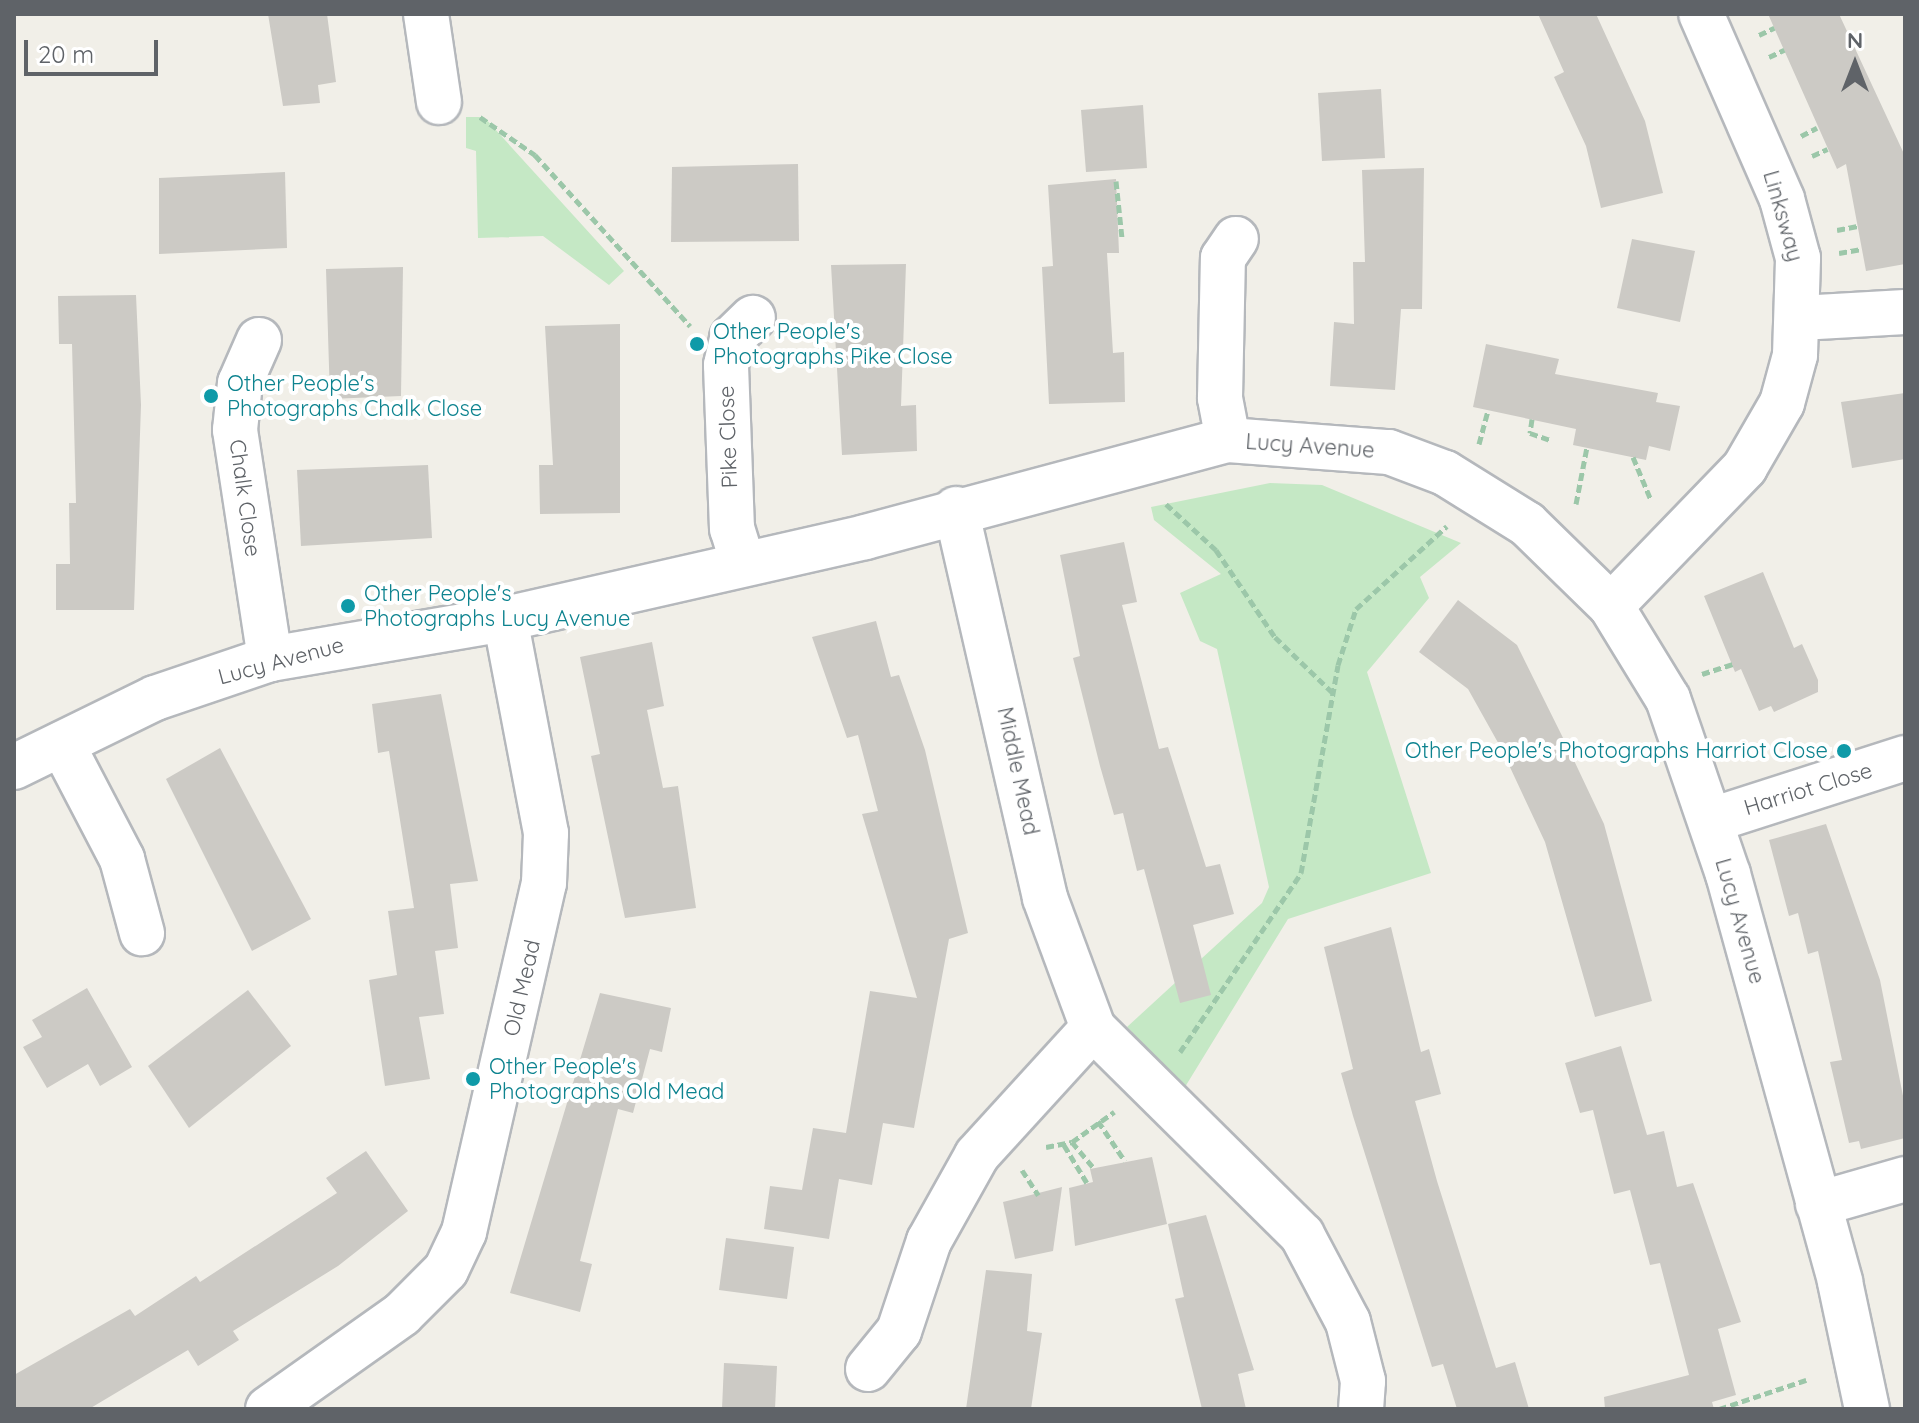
<!DOCTYPE html>
<html>
<head>
<meta charset="utf-8">
<style>
  body { margin:0 }
  #map { position:relative; width:1919px; height:1423px; overflow:hidden; background:#f1efe8; font-family:Quicksand,sans-serif }
  div>[style] { position:absolute }
  [style*='--x'] { left:calc(var(--x)*1px); top:calc(var(--y)*1px); width:calc(var(--w)*1px); rotate:calc(var(--a)*1deg) }
  .green>* { inset:0; background:#c5e8c5 }
  .building>* { inset:0; background:#cccac5 }
  .path>* { height:5px; margin-top:-2.5px; transform-origin:0; background:repeating-linear-gradient(90deg,#9cc7a9 0 8px,transparent 0 12px) }
  .roads { filter:drop-shadow(2px 0 #b5b8bc) drop-shadow(-2px 0 #b5b8bc) drop-shadow(0 2px #b5b8bc) drop-shadow(0 -2px #b5b8bc) }
  .minor>* { height:44px; margin:-22px; padding:0 22px; transform-origin:22px; border-radius:22px; background:#fff }
  .dots>* { width:22px; height:22px; translate:-50% -50%; box-sizing:border-box; border:4px solid #fff; border-radius:50% }
  span { translate:-50% -50%; white-space:nowrap; text-align:center; line-height:1.15; -webkit-text-stroke:8px #fff; paint-order:stroke }
  .street-label { font-size:22px; color:#5f6368 }
  .culture-label { font-size:22px; color:#0d838f }
  .left { translate:0 -50%; text-align:left }
  .right { translate:-100% -50%; text-align:right }
  .frame { position:absolute; inset:0; border:16px solid #5f6368; pointer-events:none }
  .north { position:absolute; left:1815px; top:24px; width:80px; height:80px; -webkit-text-stroke:6px #fff; paint-order:stroke; rotate:0deg; font-size:22px; font-weight:700; line-height:32px; text-align:center; color:#5f6368 }
  .north::after { content:''; display:block; margin:auto; width:28px; height:36px; background:#5f6368; clip-path:polygon(50% 0,100% 100%,50% 72%,0 100%) }
  .scale { position:absolute; left:24px; top:40px; width:134px; height:36px; box-sizing:border-box; border:4px solid #5f6368; border-top:0; padding-left:10px; font-size:24px; line-height:28px; white-space:nowrap; color:#5f6368; -webkit-text-stroke:6px #fff; paint-order:stroke }
</style>
</head>
<body>
<div id="map">
  <div class="green">
    <i style="clip-path:polygon(466px 117px,484px 117px,624px 271px,609px 285px,543px 236px,478px 238px,476px 151px,466px 148px)"></i>
    <i style="clip-path:polygon(1270px 483px,1322px 485px,1461px 543px,1420px 577px,1429px 598px,1367px 672px,1431px 873px,1288px 919px,1185px 1087px,1127px 1027px,1262px 903px,1269px 887px,1217px 649px,1200px 641px,1180px 593px,1221px 574px,1154px 520px,1151px 507px)"></i>
  </div>
  <div class="building">
    <i style="clip-path:polygon(268px 14px,327px 14px,336px 82px,318px 85px,320px 103px,283px 106px)"></i>
    <i style="clip-path:polygon(1538px 14px,1596px 14px,1645px 121px,1663px 193px,1601px 208px,1586px 146px,1554px 77px,1564px 72px)"></i>
    <i style="clip-path:polygon(1768px 14px,1839px 14px,1905px 156px,1905px 264px,1866px 271px,1846px 164px,1837px 169px)"></i>
    <i style="clip-path:polygon(1381px 89px,1385px 158px,1322px 161px,1318px 93px)"></i>
    <i style="clip-path:polygon(1143px 105px,1147px 168px,1086px 172px,1081px 110px)"></i>
    <i style="clip-path:polygon(798px 164px,799px 241px,671px 242px,672px 167px)"></i>
    <i style="clip-path:polygon(1424px 168px,1422px 309px,1401px 309px,1395px 390px,1330px 386px,1334px 322px,1354px 324px,1353px 262px,1365px 262px,1362px 170px)"></i>
    <i style="clip-path:polygon(285px 172px,287px 248px,159px 254px,159px 178px)"></i>
    <i style="clip-path:polygon(1116px 179px,1119px 253px,1107px 253px,1113px 353px,1124px 352px,1125px 402px,1049px 404px,1042px 267px,1053px 266px,1048px 185px)"></i>
    <i style="clip-path:polygon(1632px 239px,1695px 251px,1680px 322px,1617px 308px)"></i>
    <i style="clip-path:polygon(906px 264px,901px 406px,916px 405px,917px 451px,842px 455px,831px 265px)"></i>
    <i style="clip-path:polygon(403px 267px,401px 396px,330px 399px,326px 269px)"></i>
    <i style="clip-path:polygon(136px 295px,141px 405px,134px 610px,56px 610px,56px 564px,70px 564px,69px 503px,76px 503px,72px 344px,59px 344px,58px 296px)"></i>
    <i style="clip-path:polygon(620px 324px,620px 513px,540px 514px,539px 465px,553px 465px,545px 326px)"></i>
    <i style="clip-path:polygon(1486px 344px,1559px 359px,1555px 374px,1658px 393px,1656px 402px,1680px 406px,1670px 451px,1649px 446px,1646px 460px,1573px 445px,1576px 429px,1473px 407px)"></i>
    <i style="clip-path:polygon(1905px 393px,1905px 459px,1852px 468px,1841px 402px)"></i>
    <i style="clip-path:polygon(428px 465px,432px 538px,301px 546px,297px 470px)"></i>
    <i style="clip-path:polygon(1124px 542px,1137px 602px,1122px 605px,1159px 749px,1168px 747px,1206px 867px,1220px 864px,1234px 914px,1193px 925px,1211px 995px,1180px 1003px,1144px 869px,1137px 871px,1123px 813px,1114px 815px,1100px 766px,1073px 658px,1080px 656px,1060px 555px)"></i>
    <i style="clip-path:polygon(1763px 572px,1794px 648px,1802px 644px,1818px 680px,1818px 692px,1774px 712px,1771px 706px,1759px 711px,1741px 669px,1735px 672px,1704px 596px)"></i>
    <i style="clip-path:polygon(1458px 600px,1517px 645px,1570px 752px,1604px 824px,1652px 1001px,1595px 1017px,1545px 842px,1501px 748px,1468px 689px,1419px 652px)"></i>
    <i style="clip-path:polygon(876px 621px,891px 677px,899px 675px,925px 750px,968px 933px,949px 939px,914px 1128px,883px 1123px,872px 1185px,839px 1179px,829px 1239px,764px 1229px,770px 1186px,802px 1190px,813px 1128px,846px 1133px,870px 991px,917px 998px,862px 814px,878px 811px,858px 735px,847px 738px,812px 637px)"></i>
    <i style="clip-path:polygon(652px 642px,664px 706px,647px 710px,663px 788px,678px 786px,696px 908px,625px 918px,591px 756px,600px 754px,580px 657px)"></i>
    <i style="clip-path:polygon(441px 694px,478px 881px,450px 884px,458px 948px,435px 951px,444px 1014px,419px 1017px,430px 1079px,385px 1086px,369px 980px,397px 975px,388px 911px,414px 908px,389px 751px,378px 753px,372px 704px)"></i>
    <i style="clip-path:polygon(220px 748px,311px 919px,252px 951px,166px 779px)"></i>
    <i style="clip-path:polygon(1826px 824px,1880px 980px,1905px 1106px,1905px 1138px,1861px 1149px,1859px 1141px,1849px 1143px,1830px 1062px,1842px 1060px,1818px 951px,1808px 954px,1798px 913px,1789px 916px,1769px 840px)"></i>
    <i style="clip-path:polygon(1391px 927px,1421px 1052px,1429px 1049px,1441px 1094px,1415px 1101px,1437px 1181px,1496px 1368px,1515px 1362px,1529px 1409px,1457px 1409px,1443px 1364px,1432px 1367px,1353px 1116px,1341px 1073px,1353px 1069px,1324px 947px)"></i>
    <i style="clip-path:polygon(87px 988px,132px 1067px,100px 1086px,88px 1064px,47px 1088px,23px 1047px,42px 1037px,32px 1020px)"></i>
    <i style="clip-path:polygon(248px 990px,291px 1046px,189px 1128px,148px 1066px)"></i>
    <i style="clip-path:polygon(600px 993px,671px 1008px,662px 1052px,650px 1049px,633px 1113px,618px 1109px,580px 1261px,592px 1264px,580px 1312px,510px 1293px)"></i>
    <i style="clip-path:polygon(1621px 1046px,1647px 1135px,1664px 1131px,1677px 1187px,1693px 1183px,1741px 1322px,1718px 1329px,1736px 1395px,1712px 1402px,1714px 1409px,1605px 1409px,1604px 1397px,1689px 1375px,1660px 1263px,1650px 1265px,1630px 1190px,1614px 1194px,1593px 1110px,1580px 1113px,1565px 1063px)"></i>
    <i style="clip-path:polygon(366px 1151px,408px 1211px,338px 1266px,233px 1331px,239px 1340px,198px 1366px,188px 1350px,89px 1409px,14px 1409px,14px 1375px,130px 1309px,135px 1316px,196px 1276px,200px 1282px,337px 1193px,326px 1178px)"></i>
    <i style="clip-path:polygon(1152px 1157px,1167px 1224px,1075px 1246px,1069px 1188px,1093px 1182px,1090px 1169px)"></i>
    <i style="clip-path:polygon(1062px 1187px,1053px 1251px,1015px 1259px,1003px 1202px)"></i>
    <i style="clip-path:polygon(1206px 1215px,1254px 1370px,1238px 1374px,1246px 1409px,1202px 1409px,1175px 1299px,1184px 1297px,1168px 1224px)"></i>
    <i style="clip-path:polygon(726px 1238px,794px 1247px,787px 1299px,719px 1290px)"></i>
    <i style="clip-path:polygon(986px 1270px,1032px 1274px,1027px 1331px,1042px 1333px,1031px 1409px,966px 1409px)"></i>
    <i style="clip-path:polygon(724px 1363px,777px 1366px,775px 1409px,722px 1409px)"></i>
  </div>
  <div class="path">
    <i style="--x:1759;--y:35;--w:17;--a:-25"></i>
    <i style="--x:1769;--y:57;--w:17;--a:-25"></i>
    <i style="--x:480;--y:117;--w:67;--a:34.6"></i>
    <i style="--x:535;--y:155;--w:231;--a:47.8"></i>
    <i style="--x:1801;--y:136;--w:18;--a:-27"></i>
    <i style="--x:1812;--y:156;--w:17;--a:-24"></i>
    <i style="--x:1116;--y:181;--w:57;--a:84"></i>
    <i style="--x:1837;--y:230;--w:21;--a:-11"></i>
    <i style="--x:1839;--y:253;--w:23;--a:-10"></i>
    <i style="--x:1532;--y:419;--w:14;--a:98"></i>
    <i style="--x:1530;--y:433;--w:21;--a:19"></i>
    <i style="--x:1479;--y:444;--w:35;--a:-75"></i>
    <i style="--x:1633;--y:457;--w:47;--a:67.3"></i>
    <i style="--x:1166;--y:504;--w:68;--a:42.6"></i>
    <i style="--x:1216;--y:550;--w:105;--a:55.9"></i>
    <i style="--x:1275;--y:637;--w:81;--a:44"></i>
    <i style="--x:1576;--y:504;--w:58;--a:-79.1"></i>
    <i style="--x:1702;--y:674;--w:32;--a:-18"></i>
    <i style="--x:1180;--y:1052;--w:216;--a:-55.9"></i>
    <i style="--x:1301;--y:873;--w:211;--a:-79.9"></i>
    <i style="--x:1338;--y:665;--w:59;--a:-72.2"></i>
    <i style="--x:1356;--y:609;--w:123;--a:-42.4"></i>
    <i style="--x:1098;--y:1121;--w:48;--a:56"></i>
    <i style="--x:1072;--y:1142;--w:34;--a:50"></i>
    <i style="--x:1064;--y:1145;--w:44;--a:58.8"></i>
    <i style="--x:1046;--y:1147;--w:26;--a:-11"></i>
    <i style="--x:1072;--y:1142;--w:52;--a:-35.5"></i>
    <i style="--x:1022;--y:1170;--w:30;--a:57"></i>
    <i style="--x:1719;--y:1409;--w:92;--a:-18.4"></i>
  </div>
  <div class="roads">
    <div class="minor">
      <i style="--x:426;--y:14;--w:89;--a:81.6"></i>
      <i style="--x:1800;--y:318;--w:105;--a:-3.3"></i>
      <i style="--x:259;--y:340;--w:47;--a:113.8"></i>
      <i style="--x:240;--y:383;--w:47;--a:96.1"></i>
      <i style="--x:235;--y:430;--w:232;--a:81.3"></i>
      <i style="--x:1228;--y:440;--w:43;--a:-100.8"></i>
      <i style="--x:1220;--y:398;--w:140;--a:-88.8"></i>
      <i style="--x:1223;--y:258;--w:23;--a:-56"></i>
      <i style="--x:956;--y:509;--w:399;--a:77.1"></i>
      <i style="--x:1045;--y:898;--w:139;--a:69.7"></i>
      <i style="--x:1093;--y:1028;--w:294;--a:44.7"></i>
      <i style="--x:1302;--y:1235;--w:98;--a:62.1"></i>
      <i style="--x:1348;--y:1322;--w:61;--a:75.7"></i>
      <i style="--x:1363;--y:1381;--w:28;--a:94"></i>
      <i style="--x:743;--y:564;--w:37;--a:-107"></i>
      <i style="--x:732;--y:529;--w:164;--a:-92.1"></i>
      <i style="--x:726;--y:365;--w:28;--a:-77"></i>
      <i style="--x:732;--y:338;--w:29;--a:-44"></i>
      <i style="--x:1611;--y:606;--w:193;--a:-46"></i>
      <i style="--x:1745;--y:467;--w:74;--a:-60"></i>
      <i style="--x:1782;--y:403;--w:50;--a:-74.8"></i>
      <i style="--x:1795;--y:355;--w:97;--a:-88.2"></i>
      <i style="--x:1798;--y:258;--w:61;--a:-105.2"></i>
      <i style="--x:1782;--y:199;--w:202;--a:-113.6"></i>
      <i style="--x:62;--y:744;--w:130;--a:62.4"></i>
      <i style="--x:122;--y:859;--w:77;--a:74.9"></i>
      <i style="--x:14;--y:767;--w:157;--a:-26.1"></i>
      <i style="--x:155;--y:698;--w:121;--a:-18.7"></i>
      <i style="--x:270;--y:659;--w:238;--a:-9.7"></i>
      <i style="--x:505;--y:619;--w:369;--a:-12.8"></i>
      <i style="--x:865;--y:537;--w:376;--a:-15"></i>
      <i style="--x:1228;--y:440;--w:161;--a:4.3"></i>
      <i style="--x:1389;--y:452;--w:60;--a:20.6"></i>
      <i style="--x:1445;--y:473;--w:97;--a:31.9"></i>
      <i style="--x:1527;--y:524;--w:117;--a:44.3"></i>
      <i style="--x:1611;--y:606;--w:109;--a:58.5"></i>
      <i style="--x:1668;--y:699;--w:185;--a:71.1"></i>
      <i style="--x:1728;--y:874;--w:423;--a:74.6"></i>
      <i style="--x:1840;--y:1282;--w:130;--a:78"></i>
      <i style="--x:1712;--y:820;--w:203;--a:-17.8"></i>
      <i style="--x:1818;--y:1204;--w:91;--a:-16"></i>
      <i style="--x:868;--y:1369;--w:49;--a:-50.8"></i>
      <i style="--x:899;--y:1331;--w:95;--a:-71.6"></i>
      <i style="--x:929;--y:1241;--w:98;--a:-60.8"></i>
      <i style="--x:977;--y:1155;--w:172;--a:-47.6"></i>
      <i style="--x:268;--y:1409;--w:164;--a:-35.3"></i>
      <i style="--x:402;--y:1314;--w:62;--a:-45"></i>
      <i style="--x:446;--y:1270;--w:42;--a:-64.7"></i>
      <i style="--x:464;--y:1232;--w:358;--a:-77.1"></i>
      <i style="--x:544;--y:883;--w:50;--a:-87.7"></i>
      <i style="--x:546;--y:833;--w:218;--a:-100.8"></i>
    </div>
  </div>
  <div class="dots">
    <i style="left:697px;top:344px;background:#0f9aa8"></i>
    <i style="left:211px;top:396px;background:#0f9aa8"></i>
    <i style="left:348px;top:606px;background:#0f9aa8"></i>
    <i style="left:1844px;top:751px;background:#0f9aa8"></i>
    <i style="left:473px;top:1079px;background:#0f9aa8"></i>
  </div>
  <div class="street-label">
    <span style="left:1783px;top:216px;rotate:74deg">Linksway</span>
    <span style="left:728px;top:437px;rotate:-92deg">Pike Close</span>
    <span style="left:1310px;top:446px;rotate:4deg">Lucy Avenue</span>
    <span style="left:245px;top:498px;rotate:82deg">Chalk Close</span>
    <span style="left:281px;top:661px;rotate:-15deg">Lucy Avenue</span>
    <span style="left:1018px;top:771px;rotate:78deg">Middle Mead</span>
    <span style="left:1808px;top:789px;rotate:-17deg">Harriot Close</span>
    <span style="left:1740px;top:921px;rotate:74deg">Lucy Avenue</span>
    <span style="left:522px;top:988px;rotate:-77deg">Old Mead</span>
  </div>
  <div class="culture-label">
    <span class="left" style="left:713px;top:344px">Other People's<br>Photographs Pike Close</span>
    <span class="left" style="left:227px;top:396px">Other People's<br>Photographs Chalk Close</span>
    <span class="left" style="left:364px;top:606px">Other People's<br>Photographs Lucy Avenue</span>
    <span class="right" style="left:1828px;top:751px">Other People's Photographs Harriot Close</span>
    <span class="left" style="left:489px;top:1079px">Other People's<br>Photographs Old Mead</span>
  </div>
  <div class="frame"></div>
  <div class="north">N</div>
  <div class="scale">20 m</div>
</div>
</body>
</html>
